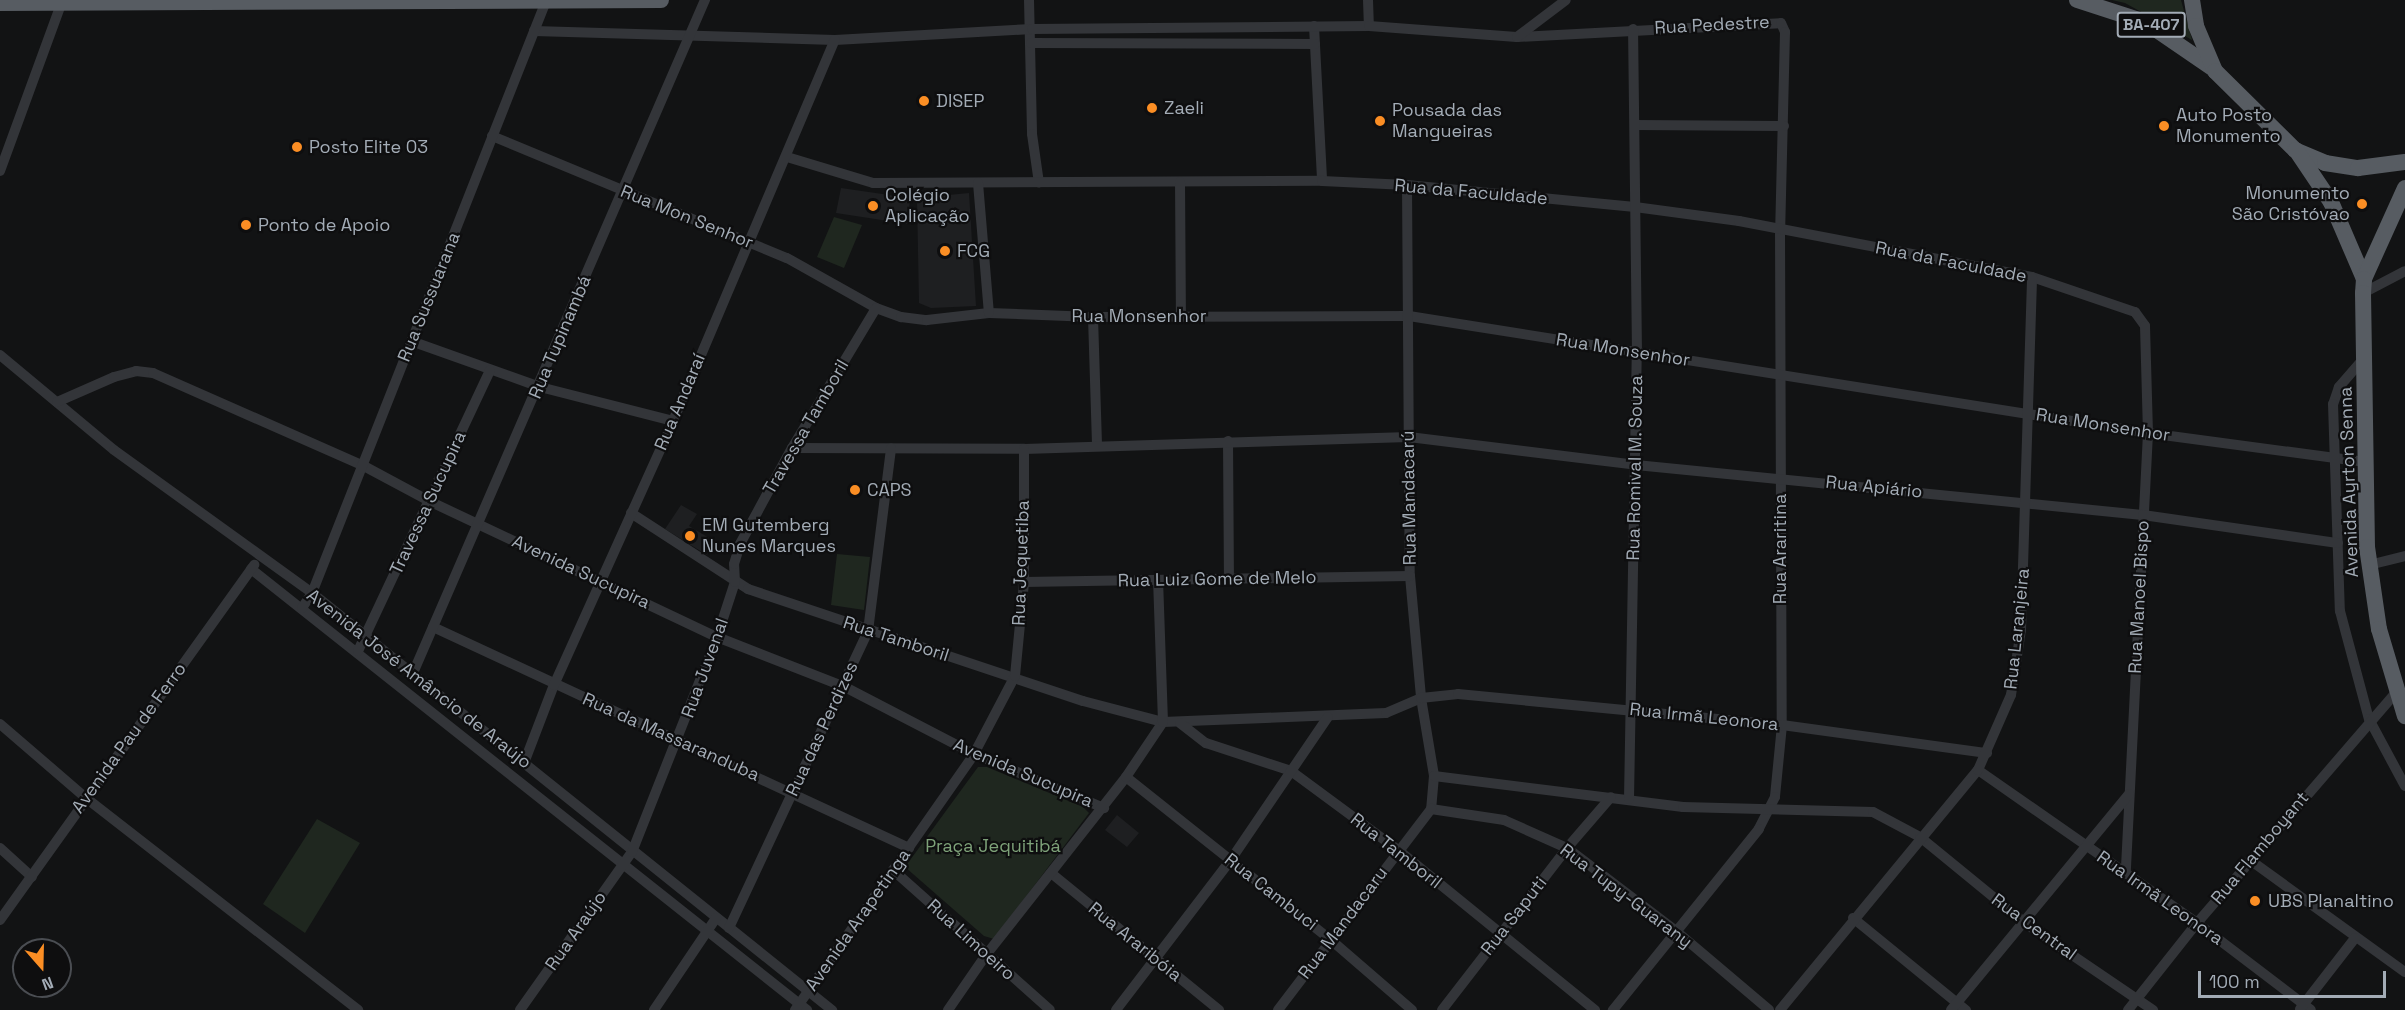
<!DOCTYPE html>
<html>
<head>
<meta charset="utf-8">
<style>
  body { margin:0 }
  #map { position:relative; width:2405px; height:1010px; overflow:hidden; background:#121314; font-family:"Space Grotesk",sans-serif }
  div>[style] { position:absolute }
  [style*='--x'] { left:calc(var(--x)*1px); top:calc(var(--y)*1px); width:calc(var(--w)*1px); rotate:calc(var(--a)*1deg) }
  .built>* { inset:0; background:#1e1f21 }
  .green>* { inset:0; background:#1f271f }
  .minor>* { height:10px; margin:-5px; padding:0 5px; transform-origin:5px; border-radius:5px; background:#333539 }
  .trunk>* { height:16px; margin:-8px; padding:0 8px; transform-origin:8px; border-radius:8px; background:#575c62 }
  .dots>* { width:16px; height:16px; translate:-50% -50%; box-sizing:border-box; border:3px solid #0e0e0f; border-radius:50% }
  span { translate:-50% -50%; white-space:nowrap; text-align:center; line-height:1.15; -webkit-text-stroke:4.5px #0e0e0f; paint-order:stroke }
  .shield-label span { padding:2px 4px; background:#0e0e0f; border:2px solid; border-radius:4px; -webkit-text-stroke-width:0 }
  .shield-label { font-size:16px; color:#a3acb6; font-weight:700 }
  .street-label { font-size:18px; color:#a3acb6 }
  .poi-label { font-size:18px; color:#a3acb6 }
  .left { translate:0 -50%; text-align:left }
  .right { translate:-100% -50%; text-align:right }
  .park-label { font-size:18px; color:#7ea279 }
  .north { position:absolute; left:12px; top:938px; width:60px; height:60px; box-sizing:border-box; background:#0e0e0f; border:2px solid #4a4d52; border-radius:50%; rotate:160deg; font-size:16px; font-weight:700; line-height:24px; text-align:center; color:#a3acb6 }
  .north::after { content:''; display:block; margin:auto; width:21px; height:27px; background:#fb8e24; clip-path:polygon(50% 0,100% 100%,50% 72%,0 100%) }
  .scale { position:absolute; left:2198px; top:971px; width:188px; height:27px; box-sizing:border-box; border:3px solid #a3acb6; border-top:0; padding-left:8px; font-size:18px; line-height:21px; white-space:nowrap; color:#a3acb6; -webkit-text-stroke:4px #0e0e0f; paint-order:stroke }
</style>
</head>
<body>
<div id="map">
  <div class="built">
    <i style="clip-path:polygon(841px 188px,910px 198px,908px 224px,836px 213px)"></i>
    <i style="clip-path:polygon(969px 193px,976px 306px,931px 308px,919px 303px,917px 198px)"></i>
    <i style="clip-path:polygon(681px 505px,697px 514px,689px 526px,716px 542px,707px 555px,665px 529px)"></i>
    <i style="clip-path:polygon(1117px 815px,1139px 833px,1127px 847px,1105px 830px)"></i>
  </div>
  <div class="green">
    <i style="clip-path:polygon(2112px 0,2181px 0,2192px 40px,2125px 3px)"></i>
    <i style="clip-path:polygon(834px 217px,862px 225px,844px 268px,817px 257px)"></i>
    <i style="clip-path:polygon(837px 554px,870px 557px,864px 610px,831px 605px)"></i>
    <i style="clip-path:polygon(978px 767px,987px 767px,1083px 807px,1089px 813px,994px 939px,984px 936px,905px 867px)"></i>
    <i style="clip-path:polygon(317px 819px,360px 843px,305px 933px,263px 904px)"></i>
  </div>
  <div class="minor">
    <i style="--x:1029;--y:0;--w:134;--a:88.7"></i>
    <i style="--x:1032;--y:134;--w:49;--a:81.9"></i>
    <i style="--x:1368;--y:0;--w:26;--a:88"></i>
    <i style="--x:1314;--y:26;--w:155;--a:87"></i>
    <i style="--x:534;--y:31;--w:301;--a:1.7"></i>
    <i style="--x:835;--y:40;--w:197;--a:-3.2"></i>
    <i style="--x:1032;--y:29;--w:337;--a:-0.5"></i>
    <i style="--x:1369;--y:26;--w:148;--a:4.3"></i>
    <i style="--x:1517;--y:37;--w:264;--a:-3"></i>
    <i style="--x:1781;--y:23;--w:10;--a:66"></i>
    <i style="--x:1785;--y:32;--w:199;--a:91.4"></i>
    <i style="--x:1780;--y:231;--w:494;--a:89.8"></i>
    <i style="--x:1782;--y:725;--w:72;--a:95.6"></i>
    <i style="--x:1775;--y:797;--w:36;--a:117"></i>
    <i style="--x:1759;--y:829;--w:233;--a:128.9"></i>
    <i style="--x:1517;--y:37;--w:61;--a:-37.1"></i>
    <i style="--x:1031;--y:43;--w:284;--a:0.2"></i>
    <i style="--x:1635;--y:125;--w:149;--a:0.4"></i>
    <i style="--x:492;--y:136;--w:319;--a:22.5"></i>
    <i style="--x:787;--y:258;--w:102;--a:29.3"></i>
    <i style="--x:876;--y:308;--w:27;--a:20"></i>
    <i style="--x:901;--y:317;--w:26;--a:7"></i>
    <i style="--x:927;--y:320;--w:62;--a:-6.4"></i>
    <i style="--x:989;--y:313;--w:104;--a:2.2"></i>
    <i style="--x:1093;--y:317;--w:316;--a:-0.2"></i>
    <i style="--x:1409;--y:316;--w:748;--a:9"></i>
    <i style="--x:2148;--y:433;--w:219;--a:7.6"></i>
    <i style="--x:787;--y:157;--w:90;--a:16.8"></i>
    <i style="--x:873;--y:183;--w:449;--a:-0.3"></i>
    <i style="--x:1322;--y:181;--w:85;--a:2.7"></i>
    <i style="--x:1407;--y:185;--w:229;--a:5.5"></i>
    <i style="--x:1635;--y:207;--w:105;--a:7.7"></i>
    <i style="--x:1739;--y:221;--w:298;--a:10.8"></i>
    <i style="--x:2032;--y:277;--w:109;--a:18.8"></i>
    <i style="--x:2135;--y:312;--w:17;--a:54"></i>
    <i style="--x:2145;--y:326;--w:107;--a:88.4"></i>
    <i style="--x:2148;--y:433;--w:441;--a:92.9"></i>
    <i style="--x:0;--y:171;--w:180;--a:-69.9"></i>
    <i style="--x:1180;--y:182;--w:134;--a:89.6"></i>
    <i style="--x:978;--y:183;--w:130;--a:85.2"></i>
    <i style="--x:1407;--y:185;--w:391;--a:89.6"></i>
    <i style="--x:1410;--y:576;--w:122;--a:84.8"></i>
    <i style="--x:1421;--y:698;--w:79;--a:80.5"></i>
    <i style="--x:1434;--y:776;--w:33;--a:95"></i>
    <i style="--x:2363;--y:293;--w:47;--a:-27.6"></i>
    <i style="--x:1093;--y:317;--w:127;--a:88.2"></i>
    <i style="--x:411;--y:341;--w:137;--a:19.6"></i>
    <i style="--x:540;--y:387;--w:137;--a:14.3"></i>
    <i style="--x:0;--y:355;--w:148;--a:39.8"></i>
    <i style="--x:114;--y:450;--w:244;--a:35.8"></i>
    <i style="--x:312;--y:593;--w:667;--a:38.73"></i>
    <i style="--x:2365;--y:357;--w:40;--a:131"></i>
    <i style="--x:2339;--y:387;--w:18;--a:109"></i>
    <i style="--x:2333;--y:404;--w:207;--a:88.1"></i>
    <i style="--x:2340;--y:611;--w:112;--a:75"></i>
    <i style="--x:2369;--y:719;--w:76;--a:61.8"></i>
    <i style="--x:57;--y:402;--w:62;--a:-23.7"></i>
    <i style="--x:114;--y:377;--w:23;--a:-15"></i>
    <i style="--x:136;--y:371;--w:17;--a:7"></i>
    <i style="--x:153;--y:373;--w:228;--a:23.8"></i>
    <i style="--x:362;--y:465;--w:76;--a:28.2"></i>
    <i style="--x:429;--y:501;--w:318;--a:25.3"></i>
    <i style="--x:717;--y:637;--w:135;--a:21.3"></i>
    <i style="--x:843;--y:686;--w:148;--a:27.4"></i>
    <i style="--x:974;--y:754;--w:141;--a:22.6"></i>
    <i style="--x:1228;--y:441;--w:137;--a:89.6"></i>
    <i style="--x:792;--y:448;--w:232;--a:0.2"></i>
    <i style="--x:1024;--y:449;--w:385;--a:-1.8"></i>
    <i style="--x:1409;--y:437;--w:229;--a:7"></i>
    <i style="--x:1636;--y:465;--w:509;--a:5.63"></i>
    <i style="--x:2143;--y:515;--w:197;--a:8.2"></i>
    <i style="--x:631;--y:513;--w:140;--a:33"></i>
    <i style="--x:748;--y:589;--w:353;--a:18.5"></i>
    <i style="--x:1083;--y:701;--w:83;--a:14.7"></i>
    <i style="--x:1163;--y:722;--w:223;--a:-2.3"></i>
    <i style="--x:1386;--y:713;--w:38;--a:-23"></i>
    <i style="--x:1421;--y:698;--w:37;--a:-6"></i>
    <i style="--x:1458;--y:694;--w:325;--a:5.5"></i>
    <i style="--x:1782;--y:725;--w:207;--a:7.8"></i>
    <i style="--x:2369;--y:565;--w:37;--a:-14"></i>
    <i style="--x:251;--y:569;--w:710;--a:38.42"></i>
    <i style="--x:1024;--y:582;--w:386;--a:-0.9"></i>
    <i style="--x:302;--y:608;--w:18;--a:-56"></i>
    <i style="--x:312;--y:593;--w:637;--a:-68.43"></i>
    <i style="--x:433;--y:627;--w:525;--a:24.9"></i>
    <i style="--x:358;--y:651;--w:310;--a:-64.8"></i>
    <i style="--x:413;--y:673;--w:734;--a:-66.55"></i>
    <i style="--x:1180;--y:723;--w:33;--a:38"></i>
    <i style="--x:1206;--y:743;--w:89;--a:18.2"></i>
    <i style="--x:1291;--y:771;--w:133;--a:36.4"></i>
    <i style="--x:1398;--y:850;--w:254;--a:39.1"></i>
    <i style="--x:0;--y:724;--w:113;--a:40.7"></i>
    <i style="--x:86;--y:798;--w:345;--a:37.9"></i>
    <i style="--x:524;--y:763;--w:84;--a:-69"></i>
    <i style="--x:554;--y:685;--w:290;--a:-65.7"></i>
    <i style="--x:673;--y:421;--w:414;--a:-67"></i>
    <i style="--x:1978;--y:770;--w:267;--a:34.9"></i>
    <i style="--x:2197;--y:923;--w:143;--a:37.3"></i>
    <i style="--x:1434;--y:776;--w:251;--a:7.1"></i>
    <i style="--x:1683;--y:807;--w:190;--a:1.5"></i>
    <i style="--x:1873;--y:812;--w:53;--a:28"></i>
    <i style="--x:1920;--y:837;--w:136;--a:39.3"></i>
    <i style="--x:2025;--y:923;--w:155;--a:34.2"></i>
    <i style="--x:1126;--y:777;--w:262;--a:38.5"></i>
    <i style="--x:1331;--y:940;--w:107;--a:40.8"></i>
    <i style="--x:1629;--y:799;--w:446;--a:-89"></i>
    <i style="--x:1637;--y:353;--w:324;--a:-90.7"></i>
    <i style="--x:1431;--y:809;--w:74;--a:8.6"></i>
    <i style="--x:1504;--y:820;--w:69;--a:24"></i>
    <i style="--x:1567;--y:848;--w:137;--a:37.3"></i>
    <i style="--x:1676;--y:931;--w:122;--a:40.3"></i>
    <i style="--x:0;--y:848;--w:43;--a:42.2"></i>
    <i style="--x:2250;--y:860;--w:191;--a:35.9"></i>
    <i style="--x:893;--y:870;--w:210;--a:41.7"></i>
    <i style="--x:1051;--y:873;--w:217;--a:39.2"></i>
    <i style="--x:1853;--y:918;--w:146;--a:39.2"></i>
    <i style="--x:0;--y:920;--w:437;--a:-54.4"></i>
    <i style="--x:729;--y:928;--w:328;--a:-64.9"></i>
    <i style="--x:868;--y:631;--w:184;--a:-82.8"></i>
    <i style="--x:2300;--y:1009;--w:90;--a:-52.2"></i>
    <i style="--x:520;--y:1010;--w:194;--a:-54.7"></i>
    <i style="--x:632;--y:852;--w:231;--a:-68.4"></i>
    <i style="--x:717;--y:637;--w:58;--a:-71.9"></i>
    <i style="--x:735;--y:582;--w:18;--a:-93"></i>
    <i style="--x:734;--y:564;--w:21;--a:-73"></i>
    <i style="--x:740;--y:544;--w:109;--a:-61.6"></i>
    <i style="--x:792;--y:448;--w:163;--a:-59"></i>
    <i style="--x:654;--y:1010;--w:111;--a:-56"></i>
    <i style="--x:795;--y:1010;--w:312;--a:-55"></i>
    <i style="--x:974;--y:754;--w:88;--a:-62.3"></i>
    <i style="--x:1015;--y:676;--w:94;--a:-84.5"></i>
    <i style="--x:1024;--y:582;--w:133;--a:-90"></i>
    <i style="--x:948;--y:1010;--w:67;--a:-55.4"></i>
    <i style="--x:986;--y:955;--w:226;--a:-51.8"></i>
    <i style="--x:1126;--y:777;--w:66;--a:-56.1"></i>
    <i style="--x:1163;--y:722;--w:142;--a:-92"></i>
    <i style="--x:1116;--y:1010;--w:188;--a:-52.6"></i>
    <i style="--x:1230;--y:861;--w:174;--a:-55.8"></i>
    <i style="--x:1278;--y:1010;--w:253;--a:-52.7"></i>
    <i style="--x:1442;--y:1010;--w:205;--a:-52.3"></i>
    <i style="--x:1567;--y:848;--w:67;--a:-49.2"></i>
    <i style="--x:1780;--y:1010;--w:311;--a:-50.5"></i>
    <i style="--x:1978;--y:770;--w:82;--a:-66.3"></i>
    <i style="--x:2011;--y:695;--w:66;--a:-81.3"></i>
    <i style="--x:2021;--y:630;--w:353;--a:-88.2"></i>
    <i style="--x:1951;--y:1010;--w:280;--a:-50.5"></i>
    <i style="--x:2128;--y:1010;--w:111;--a:-51.6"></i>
    <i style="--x:2197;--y:923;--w:306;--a:-49.2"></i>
  </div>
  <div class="trunk">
    <i style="--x:2077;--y:0;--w:71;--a:17.9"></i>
    <i style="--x:2145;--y:22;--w:80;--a:34.3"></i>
    <i style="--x:2192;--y:0;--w:26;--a:81"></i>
    <i style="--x:2196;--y:26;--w:49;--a:67.1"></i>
    <i style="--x:2215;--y:71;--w:112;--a:44.6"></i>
    <i style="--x:2295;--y:150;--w:33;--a:23"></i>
    <i style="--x:2325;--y:163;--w:33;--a:9"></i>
    <i style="--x:2358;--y:168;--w:47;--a:-7.3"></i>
    <i style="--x:0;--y:3;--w:661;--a:-0.26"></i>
    <i style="--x:2296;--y:150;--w:63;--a:56.1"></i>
    <i style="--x:2331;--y:202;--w:84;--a:66.8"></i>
    <i style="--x:2405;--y:188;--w:100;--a:114.3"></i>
    <i style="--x:2364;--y:279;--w:14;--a:94"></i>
    <i style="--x:2363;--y:293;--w:254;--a:89.1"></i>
    <i style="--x:2367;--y:547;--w:83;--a:81.7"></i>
    <i style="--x:2379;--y:629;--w:91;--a:73.4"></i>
  </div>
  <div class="dots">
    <i style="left:924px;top:101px;background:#fb8e24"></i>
    <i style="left:1152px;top:108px;background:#fb8e24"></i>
    <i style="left:1380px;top:121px;background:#fb8e24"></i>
    <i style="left:2164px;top:126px;background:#fb8e24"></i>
    <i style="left:297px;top:147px;background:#fb8e24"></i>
    <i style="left:2362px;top:204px;background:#fb8e24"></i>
    <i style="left:873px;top:206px;background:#fb8e24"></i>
    <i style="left:246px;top:225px;background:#fb8e24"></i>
    <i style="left:945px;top:251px;background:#fb8e24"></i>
    <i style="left:855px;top:490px;background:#fb8e24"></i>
    <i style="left:690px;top:536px;background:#fb8e24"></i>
    <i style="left:2255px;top:901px;background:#fb8e24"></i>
  </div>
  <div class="shield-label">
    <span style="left:2151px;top:25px">BA-407</span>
  </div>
  <div class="street-label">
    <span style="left:1712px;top:25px;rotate:-3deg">Rua Pedestre</span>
    <span style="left:1471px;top:192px;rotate:5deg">Rua da Faculdade</span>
    <span style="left:687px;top:217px;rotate:22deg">Rua Mon Senhor</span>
    <span style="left:1951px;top:262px;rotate:11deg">Rua da Faculdade</span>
    <span style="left:429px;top:297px;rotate:-68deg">Rua Sussuarana</span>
    <span style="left:1139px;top:316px">Rua Monsenhor</span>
    <span style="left:560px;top:337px;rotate:-67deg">Rua Tupinambá</span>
    <span style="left:1623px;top:350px;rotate:9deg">Rua Monsenhor</span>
    <span style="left:680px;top:402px;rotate:-67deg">Rua Andaraí</span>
    <span style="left:2103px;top:425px;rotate:9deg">Rua Monsenhor</span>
    <span style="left:806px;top:427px;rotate:-60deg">Travessa Tamboril</span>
    <span style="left:1635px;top:468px;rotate:-89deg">Rua Romival M. Souza</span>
    <span style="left:2349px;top:482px;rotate:-92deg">Avenida Ayrton Senna</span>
    <span style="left:1874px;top:487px;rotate:6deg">Rua Apiário</span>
    <span style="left:1409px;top:498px;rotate:-91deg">Rua Mandacarú</span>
    <span style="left:428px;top:503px;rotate:-65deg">Travessa Sucupira</span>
    <span style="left:1780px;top:549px;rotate:-90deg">Rua Araritina</span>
    <span style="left:1021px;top:563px;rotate:-88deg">Rua Jequetiba</span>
    <span style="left:581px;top:572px;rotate:25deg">Avenida Sucupira</span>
    <span style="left:1217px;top:579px;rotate:-1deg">Rua Luiz Gome de Melo</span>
    <span style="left:2139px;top:597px;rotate:-87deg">Rua Manoel Bispo</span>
    <span style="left:2017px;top:629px;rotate:-84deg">Rua Laranjeira</span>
    <span style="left:896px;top:639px;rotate:18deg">Rua Tamboril</span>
    <span style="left:705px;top:668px;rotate:-70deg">Rua Juvenal</span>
    <span style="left:419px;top:679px;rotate:38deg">Avenida José Amâncio de Araújo</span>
    <span style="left:1704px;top:717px;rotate:6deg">Rua Irmã Leonora</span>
    <span style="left:822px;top:729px;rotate:-65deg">Rua das Perdizes</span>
    <span style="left:671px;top:737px;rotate:24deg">Rua da Massaranduba</span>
    <span style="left:129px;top:738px;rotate:-54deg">Avenida Pau de Ferro</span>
    <span style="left:1023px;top:773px;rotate:23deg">Avenida Sucupira</span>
    <span style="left:2260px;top:848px;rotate:-50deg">Rua Flamboyant</span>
    <span style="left:1396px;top:851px;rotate:38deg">Rua Tamboril</span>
    <span style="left:1271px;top:892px;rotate:38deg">Rua Cambuci</span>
    <span style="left:1626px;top:896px;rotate:37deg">Rua Tupy-Guarany</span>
    <span style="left:2160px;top:898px;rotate:35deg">Rua Irmã Leonora</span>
    <span style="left:1514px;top:916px;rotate:-52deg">Rua Saputi</span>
    <span style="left:858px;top:920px;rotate:-55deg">Avenida Arapetinga</span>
    <span style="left:1343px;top:923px;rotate:-53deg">Rua Mandacaru</span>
    <span style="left:2034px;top:927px;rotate:36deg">Rua Central</span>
    <span style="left:576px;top:931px;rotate:-55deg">Rua Araújo</span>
    <span style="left:971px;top:940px;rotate:42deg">Rua Limoeiro</span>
    <span style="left:1135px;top:942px;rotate:39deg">Rua Araribóia</span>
  </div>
  <div class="poi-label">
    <span class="left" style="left:936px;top:101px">DISEP</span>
    <span class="left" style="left:1164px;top:108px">Zaeli</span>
    <span class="left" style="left:1392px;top:121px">Pousada das<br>Mangueiras</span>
    <span class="left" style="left:2176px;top:126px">Auto Posto<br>Monumento</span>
    <span class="left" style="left:309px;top:147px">Posto Elite 03</span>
    <span class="right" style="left:2350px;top:204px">Monumento<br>São Cristóvao</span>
    <span class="left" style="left:885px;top:206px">Colégio<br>Aplicação</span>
    <span class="left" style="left:258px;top:225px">Ponto de Apoio</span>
    <span class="left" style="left:957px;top:251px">FCG</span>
    <span class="left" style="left:867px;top:490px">CAPS</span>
    <span class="left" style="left:702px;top:536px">EM Gutemberg<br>Nunes Marques</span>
    <span class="left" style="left:2268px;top:901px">UBS Planaltino</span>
  </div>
  <div class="park-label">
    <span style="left:993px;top:846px">Praça Jequitibá</span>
  </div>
  <div class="north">N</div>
  <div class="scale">100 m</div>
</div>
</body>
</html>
